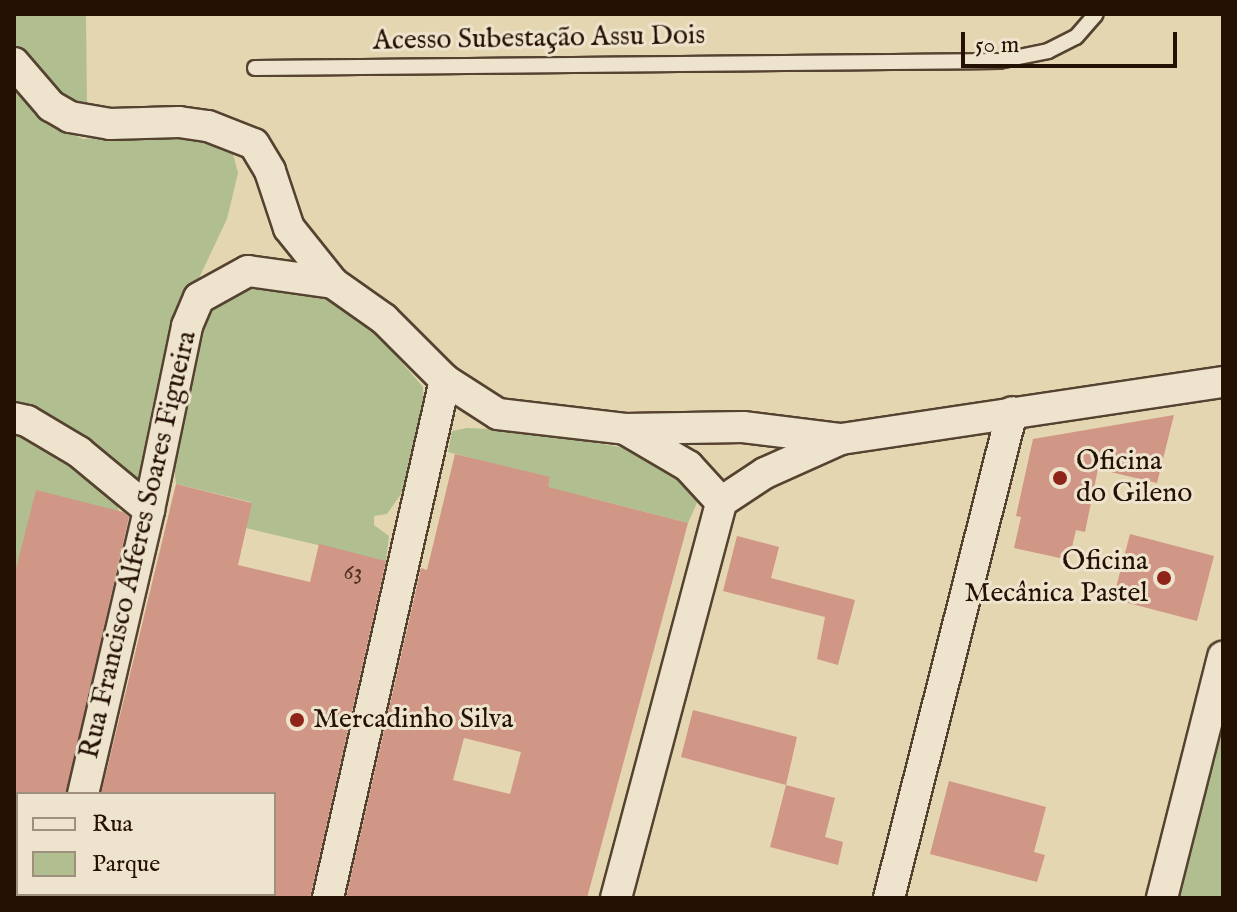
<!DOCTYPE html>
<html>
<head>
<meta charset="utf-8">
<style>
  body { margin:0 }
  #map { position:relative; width:1237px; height:912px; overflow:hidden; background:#e5d6b2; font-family:"IM FELL English",serif }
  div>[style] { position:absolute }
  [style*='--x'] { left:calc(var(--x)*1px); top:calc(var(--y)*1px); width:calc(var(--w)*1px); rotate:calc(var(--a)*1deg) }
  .green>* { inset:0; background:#b1be8f }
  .building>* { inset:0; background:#d09686 }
  .roads { filter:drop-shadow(2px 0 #554230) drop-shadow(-2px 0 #554230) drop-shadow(0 2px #554230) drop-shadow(0 -2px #554230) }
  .service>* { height:14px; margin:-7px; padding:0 7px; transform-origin:7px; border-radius:7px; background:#eee4cd }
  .minor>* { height:30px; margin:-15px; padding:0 15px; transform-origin:15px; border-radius:15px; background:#eee4cd }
  .dots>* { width:22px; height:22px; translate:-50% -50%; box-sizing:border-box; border:4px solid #eee4cd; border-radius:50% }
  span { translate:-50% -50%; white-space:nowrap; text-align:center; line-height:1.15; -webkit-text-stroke:6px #eee4cd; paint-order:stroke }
  .number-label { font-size:24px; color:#503224 }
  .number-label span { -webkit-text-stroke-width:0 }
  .street-label { font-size:28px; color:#251104 }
  .poi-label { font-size:28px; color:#251104 }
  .left { translate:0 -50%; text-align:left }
  .right { translate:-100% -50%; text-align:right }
  .frame { position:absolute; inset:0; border:16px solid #251104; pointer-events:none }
  .legend { position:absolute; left:16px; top:792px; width:260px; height:104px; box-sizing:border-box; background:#eee4cd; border:2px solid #9e907d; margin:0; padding:10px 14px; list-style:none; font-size:24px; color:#251104 }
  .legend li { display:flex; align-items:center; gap:16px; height:40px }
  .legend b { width:40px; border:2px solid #9e907d }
  .scale { position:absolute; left:961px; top:32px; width:216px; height:36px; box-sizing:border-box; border:4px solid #251104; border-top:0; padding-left:10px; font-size:24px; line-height:28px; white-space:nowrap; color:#251104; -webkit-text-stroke:6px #eee4cd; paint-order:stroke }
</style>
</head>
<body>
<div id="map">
  <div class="green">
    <i style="clip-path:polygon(14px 14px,86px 14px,87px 106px,81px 109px,61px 98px,14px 53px)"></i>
    <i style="clip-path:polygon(14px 74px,63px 130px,83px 139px,147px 133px,218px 136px,233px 154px,238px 173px,227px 219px,171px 337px,143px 490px,14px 410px)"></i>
    <i style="clip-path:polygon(253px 283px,325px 293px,386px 344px,423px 387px,425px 427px,401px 494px,387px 514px,374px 516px,374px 525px,389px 536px,386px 561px,246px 528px,251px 502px,176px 484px,171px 435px,179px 378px,213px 301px)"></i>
    <i style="clip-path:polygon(467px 428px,519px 430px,626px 448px,677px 477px,693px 493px,697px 503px,688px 523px,587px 497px,514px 629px,550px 478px,448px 452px,452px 431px)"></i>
    <i style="clip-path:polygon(14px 433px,25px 435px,111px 491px,119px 511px,14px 577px)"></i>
    <i style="clip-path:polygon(1223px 719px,1223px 898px,1178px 898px,1181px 887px)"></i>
    <i style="clip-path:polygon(14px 806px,18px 807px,18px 894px,47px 894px,46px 898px,14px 898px)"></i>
    <i style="clip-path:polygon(70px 894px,265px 894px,282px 898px,69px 898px)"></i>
  </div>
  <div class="building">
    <i style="clip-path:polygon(1174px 415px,1157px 483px,1098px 469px,1085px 532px,1076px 530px,1069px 560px,1014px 548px,1021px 517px,1016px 516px,1033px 439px)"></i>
    <i style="clip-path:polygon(evenodd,455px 454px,550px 477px,548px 487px,688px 523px,587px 898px,346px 898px,421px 568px,427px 570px,455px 454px,464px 738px,521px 752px,510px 794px,453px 780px,464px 738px)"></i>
    <i style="clip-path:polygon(176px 484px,252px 503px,238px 565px,310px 582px,319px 544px,386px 561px,310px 898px,274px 898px,274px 794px,101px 794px)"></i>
    <i style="clip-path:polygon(36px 490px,123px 512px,129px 517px,66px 794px,14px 794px,14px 577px)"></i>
    <i style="clip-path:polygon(1130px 534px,1214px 556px,1197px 621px,1113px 599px)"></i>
    <i style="clip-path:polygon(737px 536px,779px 547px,771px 578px,855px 600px,838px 665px,817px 659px,825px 617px,723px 591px)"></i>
    <i style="clip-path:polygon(693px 710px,797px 737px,786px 785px,681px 757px)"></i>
    <i style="clip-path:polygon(949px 781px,1046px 807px,1034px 852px,1045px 855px,1037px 882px,930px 854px)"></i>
    <i style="clip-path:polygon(786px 785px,835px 798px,825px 837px,843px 842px,838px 865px,770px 847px)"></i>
  </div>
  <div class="roads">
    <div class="service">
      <i style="--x:255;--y:68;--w:744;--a:-0.54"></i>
      <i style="--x:999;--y:61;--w:50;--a:-11.5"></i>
      <i style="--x:1048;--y:51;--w:31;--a:-27"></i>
      <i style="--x:1076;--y:37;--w:30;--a:-49"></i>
    </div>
    <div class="minor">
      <i style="--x:14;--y:63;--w:57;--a:49.3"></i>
      <i style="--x:51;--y:106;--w:22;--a:30"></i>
      <i style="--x:70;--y:117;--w:41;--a:9.9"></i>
      <i style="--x:110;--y:124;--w:69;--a:-1.7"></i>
      <i style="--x:179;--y:122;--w:29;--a:8"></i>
      <i style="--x:208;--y:126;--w:49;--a:21.4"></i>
      <i style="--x:254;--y:144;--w:31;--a:59"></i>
      <i style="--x:270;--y:171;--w:60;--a:71.6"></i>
      <i style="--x:289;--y:228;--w:70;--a:51.3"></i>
      <i style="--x:14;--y:418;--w:13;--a:13"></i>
      <i style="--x:27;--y:421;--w:61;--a:30.8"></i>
      <i style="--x:79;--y:452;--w:91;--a:39.6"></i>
      <i style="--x:625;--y:429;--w:73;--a:30.4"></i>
      <i style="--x:688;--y:466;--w:49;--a:47.5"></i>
      <i style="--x:721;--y:502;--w:53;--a:-33.4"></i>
      <i style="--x:765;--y:473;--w:83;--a:-24.1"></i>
      <i style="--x:841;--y:439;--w:386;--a:-8.5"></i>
      <i style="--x:83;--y:794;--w:292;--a:-76.9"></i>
      <i style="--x:149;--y:510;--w:188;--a:-78.3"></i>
      <i style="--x:187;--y:326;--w:30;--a:-67"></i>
      <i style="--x:199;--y:298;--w:56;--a:-28.9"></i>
      <i style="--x:248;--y:271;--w:86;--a:8"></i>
      <i style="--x:333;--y:283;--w:62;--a:35.2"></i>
      <i style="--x:384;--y:319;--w:86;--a:45"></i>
      <i style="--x:445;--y:380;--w:63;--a:32.7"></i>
      <i style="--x:498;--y:414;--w:128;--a:6.7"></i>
      <i style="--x:625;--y:429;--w:118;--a:-1"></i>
      <i style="--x:743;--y:427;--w:99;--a:7"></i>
      <i style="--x:59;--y:898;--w:4;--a:-76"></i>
      <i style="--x:328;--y:898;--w:531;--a:-77.27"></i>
      <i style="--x:616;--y:898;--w:410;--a:-75.1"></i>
      <i style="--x:889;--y:898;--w:501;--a:-75.8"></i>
      <i style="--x:1162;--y:898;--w:249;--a:-75.8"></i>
    </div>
  </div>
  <div class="dots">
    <i style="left:1060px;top:478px;background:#8f2418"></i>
    <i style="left:1164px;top:578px;background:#8f2418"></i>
    <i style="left:297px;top:720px;background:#8f2418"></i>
  </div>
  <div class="number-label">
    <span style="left:353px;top:573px">63</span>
  </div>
  <div class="street-label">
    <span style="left:539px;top:39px;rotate:-1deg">Acesso Subestação Assu Dois</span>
    <span style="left:139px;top:545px;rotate:-77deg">Rua Francisco Alferes Soares Figueira</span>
  </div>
  <div class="poi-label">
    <span class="left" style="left:1076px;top:478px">Oficina<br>do Gileno</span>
    <span class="right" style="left:1148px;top:578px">Oficina<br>Mecânica Pastel</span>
    <span class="left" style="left:313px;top:720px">Mercadinho Silva</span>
  </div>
  <div class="frame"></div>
  <ul class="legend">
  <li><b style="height:10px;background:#eee4cd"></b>Rua</li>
  <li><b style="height:22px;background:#b1be8f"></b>Parque</li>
  </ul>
  <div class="scale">50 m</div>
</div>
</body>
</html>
